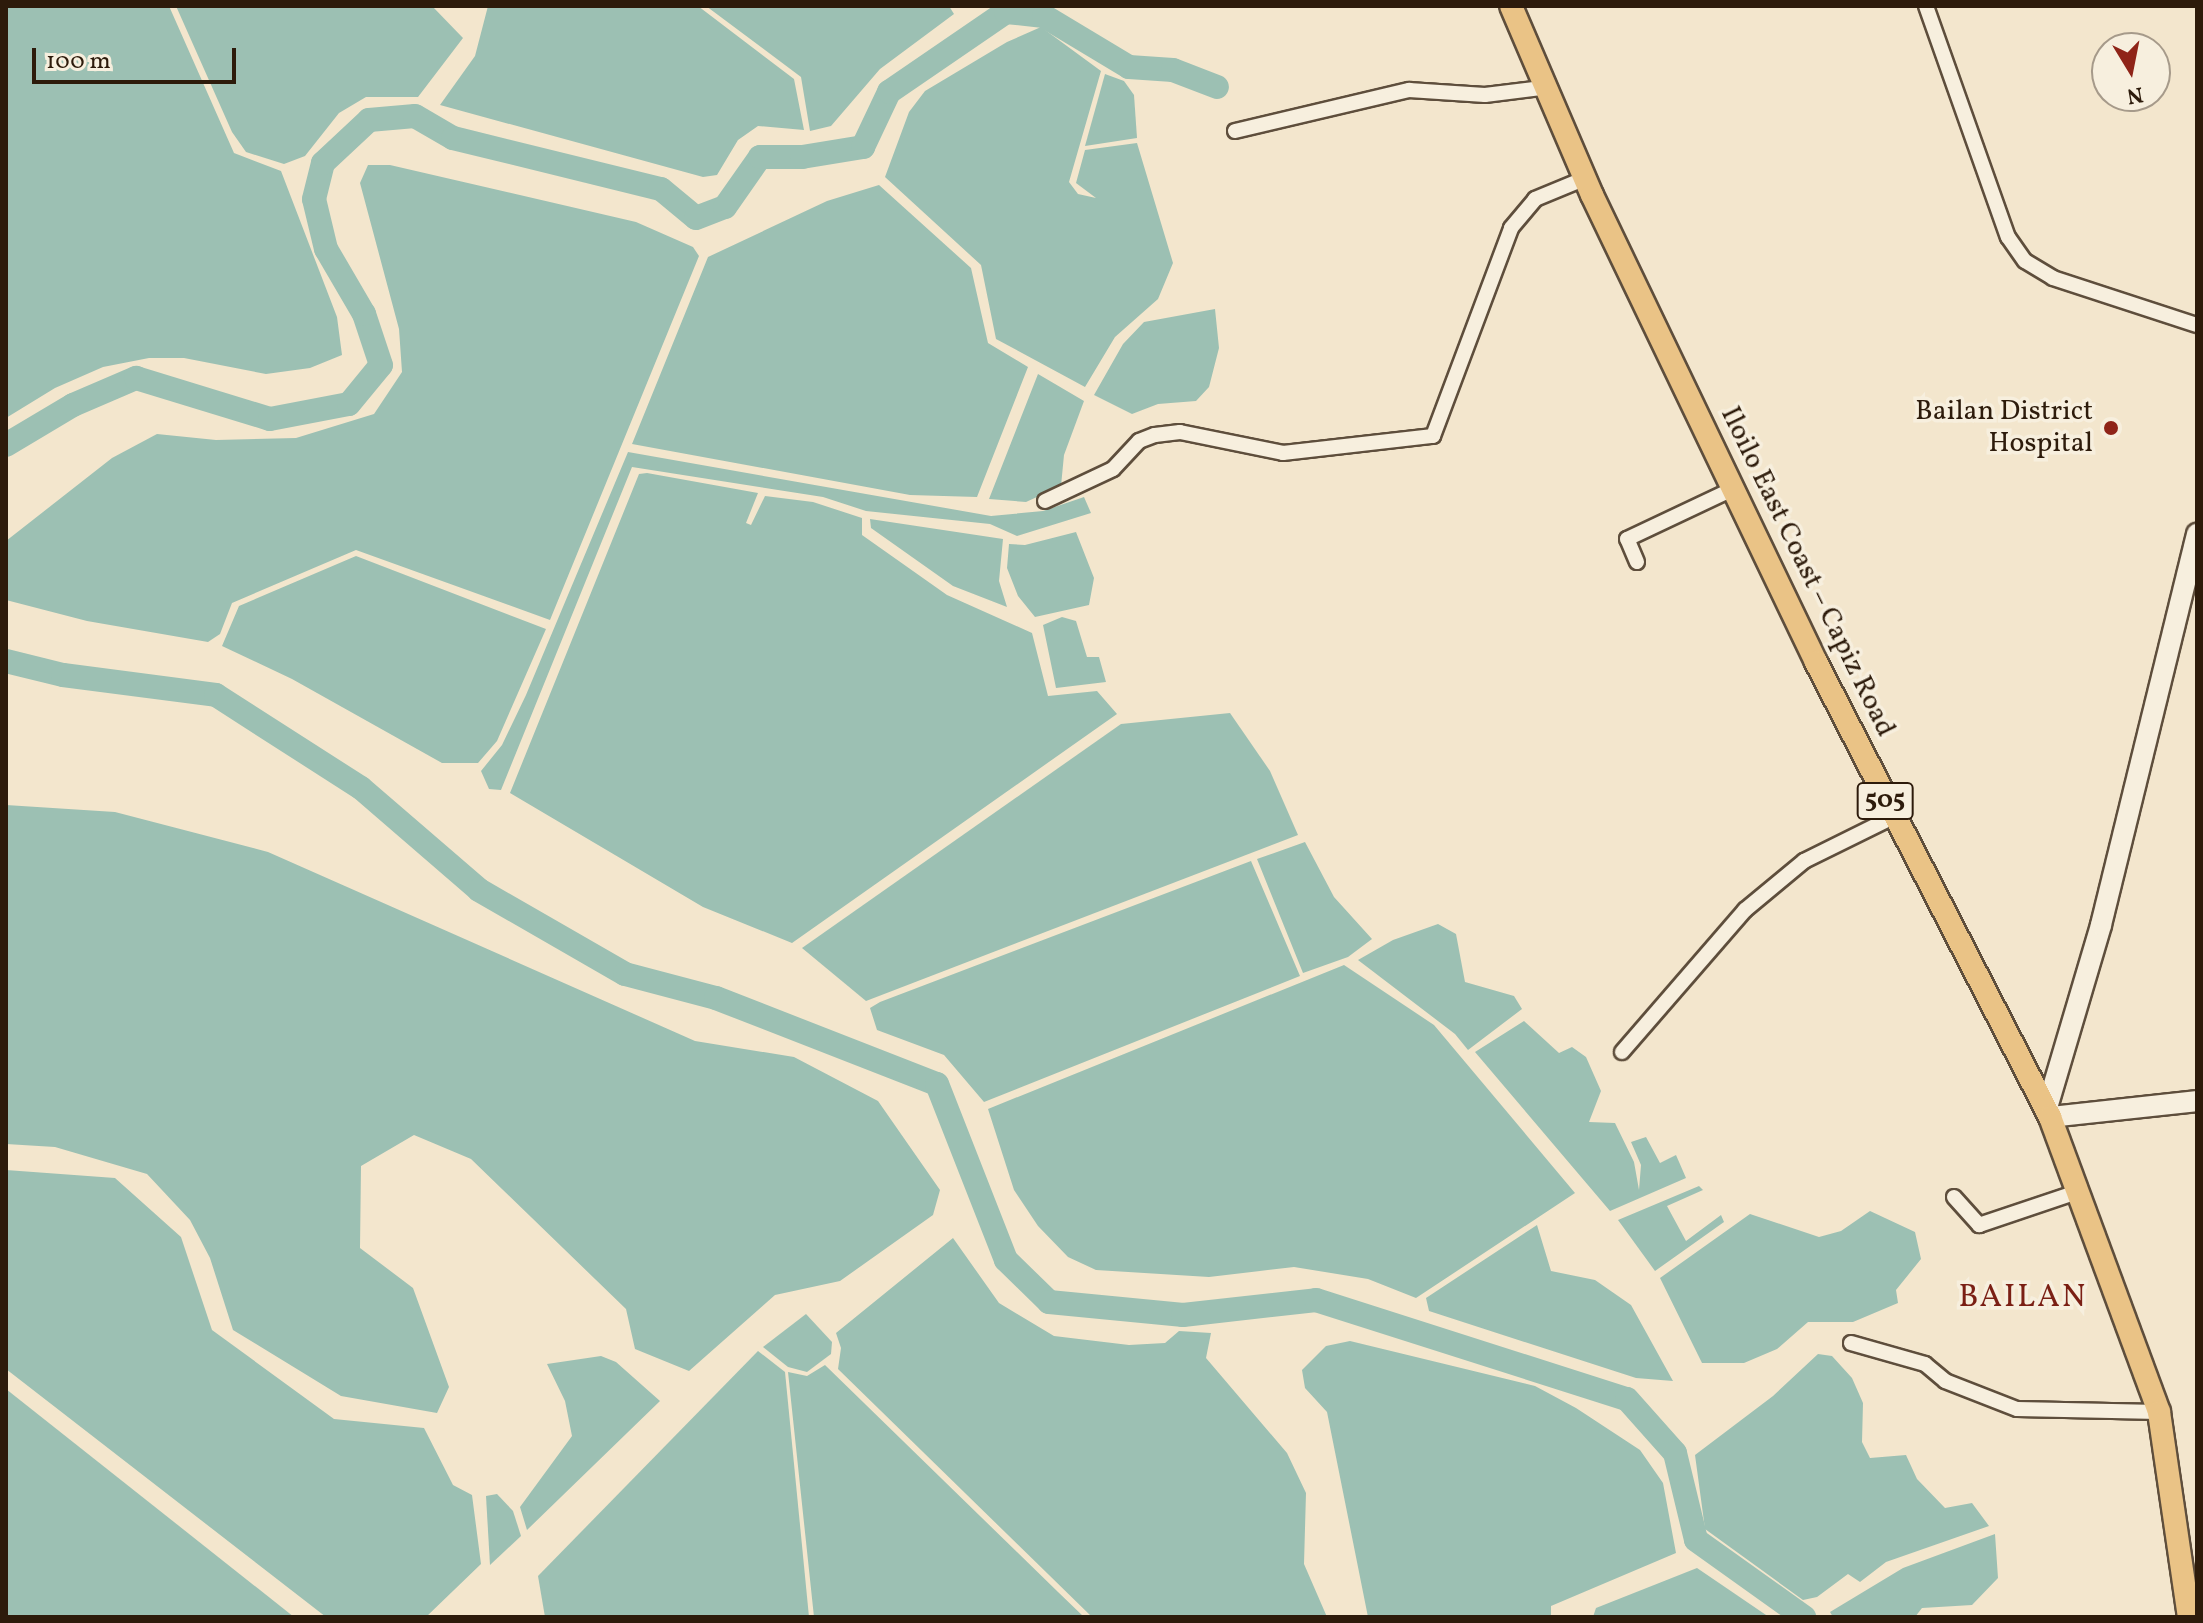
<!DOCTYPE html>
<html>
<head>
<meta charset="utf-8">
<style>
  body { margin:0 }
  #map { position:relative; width:2203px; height:1623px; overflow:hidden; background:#f3e6cd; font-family:Vollkorn,serif }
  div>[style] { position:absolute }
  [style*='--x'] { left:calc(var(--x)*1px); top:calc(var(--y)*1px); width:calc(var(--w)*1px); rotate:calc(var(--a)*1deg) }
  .water>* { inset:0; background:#9cc0b3 }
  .river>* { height:24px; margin:-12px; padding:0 12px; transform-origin:12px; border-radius:12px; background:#9cc0b3 }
  .roads { filter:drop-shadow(2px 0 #5e4e3c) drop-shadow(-2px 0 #5e4e3c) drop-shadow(0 2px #5e4e3c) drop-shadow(0 -2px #5e4e3c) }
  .minor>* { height:14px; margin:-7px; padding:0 7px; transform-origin:7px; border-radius:7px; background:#f7efde }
  .secondary>* { height:20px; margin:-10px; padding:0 10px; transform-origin:10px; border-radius:10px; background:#f7efde }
  .primary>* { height:22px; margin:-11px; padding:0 11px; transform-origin:11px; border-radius:11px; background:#eac386 }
  .dots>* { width:22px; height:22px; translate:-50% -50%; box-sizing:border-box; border:4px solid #f7efde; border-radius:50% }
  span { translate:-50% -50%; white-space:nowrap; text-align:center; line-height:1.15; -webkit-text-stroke:7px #f7efde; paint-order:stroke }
  .shield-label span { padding:2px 6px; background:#f7efde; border:2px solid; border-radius:6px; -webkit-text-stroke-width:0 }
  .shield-label { font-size:26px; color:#2d1b0b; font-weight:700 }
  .poi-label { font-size:28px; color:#2d1b0b }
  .right { translate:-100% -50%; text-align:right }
  .street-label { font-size:28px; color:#2d1b0b }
  .quarter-label { font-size:32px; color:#7a1f14; letter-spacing:2px }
  .frame { position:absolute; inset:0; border:8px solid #2d1b0b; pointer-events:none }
  .north { position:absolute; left:2091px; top:32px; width:80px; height:80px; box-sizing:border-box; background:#f7efde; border:2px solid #a69a8a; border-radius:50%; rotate:170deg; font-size:22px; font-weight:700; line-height:32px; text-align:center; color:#2d1b0b }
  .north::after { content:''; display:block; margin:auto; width:28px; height:36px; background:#8f2418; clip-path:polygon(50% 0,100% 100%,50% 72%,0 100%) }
  .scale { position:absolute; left:32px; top:48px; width:204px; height:36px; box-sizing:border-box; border:4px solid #2d1b0b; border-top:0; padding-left:10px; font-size:24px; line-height:28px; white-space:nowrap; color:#2d1b0b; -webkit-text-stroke:6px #f7efde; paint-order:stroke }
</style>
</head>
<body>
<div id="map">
  <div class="water">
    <i style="clip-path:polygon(6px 6px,169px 6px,234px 153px,281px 171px,337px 317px,342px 355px,310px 368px,266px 374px,184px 358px,149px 358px,103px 367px,55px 388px,6px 418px)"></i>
    <i style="clip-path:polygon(176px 6px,432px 6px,463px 38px,418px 97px,366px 97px,339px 113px,305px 156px,284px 164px,246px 152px,232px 132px)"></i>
    <i style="clip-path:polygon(488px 6px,698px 6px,794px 79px,804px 130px,758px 126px,738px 140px,717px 175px,703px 177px,440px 105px,475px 56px)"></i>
    <i style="clip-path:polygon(706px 6px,949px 6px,954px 14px,880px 69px,831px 126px,810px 131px,801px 77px)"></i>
    <i style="clip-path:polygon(1041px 27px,1101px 71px,1069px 182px,1078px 194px,1096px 198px,1076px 183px,1085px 150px,1137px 143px,1173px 263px,1158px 299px,1115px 337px,1085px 387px,996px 339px,981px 265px,885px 177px,909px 112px,925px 91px,1007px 42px)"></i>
    <i style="clip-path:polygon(1105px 74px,1124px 81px,1134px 95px,1137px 138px,1085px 146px)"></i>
    <i style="clip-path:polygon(368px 165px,390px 165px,636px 222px,693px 247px,699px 256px,550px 620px,356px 550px,232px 603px,220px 634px,208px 642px,87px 621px,6px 600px,6px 541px,112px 458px,157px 434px,216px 440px,296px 438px,374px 414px,402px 372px,399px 329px,360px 183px)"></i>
    <i style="clip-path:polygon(879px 185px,971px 268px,988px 343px,1028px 367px,977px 497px,910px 495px,632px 444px,708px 257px,827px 201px)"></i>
    <i style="clip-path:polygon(1215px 309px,1219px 348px,1209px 387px,1196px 401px,1158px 404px,1132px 414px,1094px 395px,1123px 344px,1144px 322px)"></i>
    <i style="clip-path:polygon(1038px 374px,1084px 401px,1064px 455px,1061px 486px,1026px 502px,989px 499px)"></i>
    <i style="clip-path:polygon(628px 452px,991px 516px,1043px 511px,1084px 497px,1091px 513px,1017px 536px,990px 524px,866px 511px,823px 497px,632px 467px,501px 790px,489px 789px,481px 771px,502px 745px,526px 695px)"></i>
    <i style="clip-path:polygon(647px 473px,758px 493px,746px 523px,751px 525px,765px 496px,813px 502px,862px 518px,862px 535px,947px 595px,1032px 633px,1048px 696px,1097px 691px,1117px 714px,792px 943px,703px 907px,510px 793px,639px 474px)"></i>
    <i style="clip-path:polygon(870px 519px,1003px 539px,999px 581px,1007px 607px,953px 586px,871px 528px)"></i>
    <i style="clip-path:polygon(1076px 532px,1094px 578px,1089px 605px,1035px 617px,1018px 596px,1007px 568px,1009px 544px,1025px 545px)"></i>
    <i style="clip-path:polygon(356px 556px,546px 629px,497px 741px,478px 763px,442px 763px,292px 679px,222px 646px,239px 606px)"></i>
    <i style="clip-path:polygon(1062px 617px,1076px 621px,1087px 657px,1099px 657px,1106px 682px,1056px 688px,1043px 625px)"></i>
    <i style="clip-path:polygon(1230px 713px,1270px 771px,1298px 835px,866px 1001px,802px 948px,1121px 724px)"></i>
    <i style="clip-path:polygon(6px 805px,115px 812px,268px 852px,695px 1041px,794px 1057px,878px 1101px,940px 1190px,933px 1215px,840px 1281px,775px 1295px,689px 1371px,635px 1349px,626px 1309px,471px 1159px,414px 1135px,361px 1166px,360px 1248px,413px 1288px,449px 1387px,437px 1413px,341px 1396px,233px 1330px,210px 1258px,190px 1220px,147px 1174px,55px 1147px,6px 1144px)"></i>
    <i style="clip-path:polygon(1305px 842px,1334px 897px,1372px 939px,1348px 957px,1303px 973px,1257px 859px)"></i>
    <i style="clip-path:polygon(1251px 861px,1300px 976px,984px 1102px,944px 1055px,877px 1030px,870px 1008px,880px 1002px)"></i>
    <i style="clip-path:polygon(1438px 924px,1456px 934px,1465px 982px,1514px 996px,1522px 1009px,1468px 1050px,1455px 1034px,1358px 960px,1393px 940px)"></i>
    <i style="clip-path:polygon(1344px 965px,1434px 1025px,1575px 1193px,1416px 1298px,1368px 1279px,1294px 1267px,1209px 1277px,1096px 1270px,1068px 1257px,1038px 1226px,1014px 1190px,988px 1109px)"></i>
    <i style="clip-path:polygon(1524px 1021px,1559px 1053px,1572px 1047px,1586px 1057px,1601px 1091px,1589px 1122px,1615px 1123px,1634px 1162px,1639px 1190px,1641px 1165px,1631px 1142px,1646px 1137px,1660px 1163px,1676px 1155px,1686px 1178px,1610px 1211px,1475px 1052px)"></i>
    <i style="clip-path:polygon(6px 1170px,115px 1178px,181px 1237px,212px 1330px,334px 1419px,424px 1428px,453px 1485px,472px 1495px,481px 1564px,426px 1617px,326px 1617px,6px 1369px)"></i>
    <i style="clip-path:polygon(1699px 1186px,1703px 1190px,1667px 1206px,1686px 1241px,1721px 1215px,1724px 1222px,1655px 1271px,1618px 1220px)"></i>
    <i style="clip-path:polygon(1870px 1211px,1915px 1232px,1921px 1259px,1896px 1290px,1898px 1303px,1853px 1322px,1808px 1322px,1777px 1349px,1744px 1363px,1702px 1363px,1660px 1278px,1750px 1214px,1819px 1237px,1841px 1231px)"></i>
    <i style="clip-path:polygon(1537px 1225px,1551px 1271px,1595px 1280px,1631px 1305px,1673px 1381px,1636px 1378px,1429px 1311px,1426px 1298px)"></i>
    <i style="clip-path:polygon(953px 1238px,999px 1303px,1054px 1336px,1129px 1345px,1165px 1343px,1179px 1331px,1211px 1333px,1206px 1358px,1287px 1453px,1306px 1493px,1304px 1564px,1327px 1617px,1092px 1617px,838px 1369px,841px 1348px,836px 1333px)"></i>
    <i style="clip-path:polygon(806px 1314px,832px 1342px,831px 1354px,807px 1372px,788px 1367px,763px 1347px)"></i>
    <i style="clip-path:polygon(1350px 1341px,1535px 1386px,1576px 1408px,1640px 1450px,1663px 1483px,1676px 1553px,1551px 1606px,1551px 1617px,1368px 1617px,1327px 1412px,1305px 1388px,1302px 1370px,1326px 1346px)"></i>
    <i style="clip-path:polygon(758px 1351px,785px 1372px,809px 1617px,545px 1617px,538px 1576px)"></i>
    <i style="clip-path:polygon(1818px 1354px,1832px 1356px,1852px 1378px,1863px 1403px,1862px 1442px,1870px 1458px,1906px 1455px,1917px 1479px,1945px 1508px,1972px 1503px,1989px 1526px,1886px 1562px,1860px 1582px,1848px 1574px,1817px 1597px,1803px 1600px,1705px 1529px,1695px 1455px,1773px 1396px)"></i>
    <i style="clip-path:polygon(601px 1356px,616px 1362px,660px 1401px,527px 1530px,520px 1507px,572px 1436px,565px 1401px,547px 1364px)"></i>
    <i style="clip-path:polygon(825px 1365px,1058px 1592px,1084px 1617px,814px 1617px,788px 1372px,807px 1376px)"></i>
    <i style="clip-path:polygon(6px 1389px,294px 1617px,6px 1617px)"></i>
    <i style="clip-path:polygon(497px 1494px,513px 1511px,521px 1536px,490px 1565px,486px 1496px)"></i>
    <i style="clip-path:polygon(1995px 1534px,1998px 1578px,1972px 1605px,1922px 1608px,1915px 1617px,1833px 1617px,1830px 1612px,1903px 1568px)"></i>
    <i style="clip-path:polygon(1697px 1568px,1769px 1617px,1593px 1617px,1596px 1608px)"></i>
  </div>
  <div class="river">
    <i style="--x:6;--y:445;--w:78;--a:-30.8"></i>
    <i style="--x:73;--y:405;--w:69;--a:-23.2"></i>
    <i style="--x:136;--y:378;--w:140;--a:17"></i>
    <i style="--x:270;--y:419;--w:80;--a:-10.8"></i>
    <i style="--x:349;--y:404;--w:50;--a:-50.6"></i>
    <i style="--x:381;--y:365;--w:54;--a:-108.4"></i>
    <i style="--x:364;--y:314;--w:75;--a:-120.3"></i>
    <i style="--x:326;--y:249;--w:51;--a:-103.5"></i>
    <i style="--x:314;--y:199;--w:37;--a:-76"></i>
    <i style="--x:323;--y:163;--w:63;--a:-43.1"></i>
    <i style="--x:369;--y:120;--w:46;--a:-5"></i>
    <i style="--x:415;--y:116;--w:44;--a:30.1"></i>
    <i style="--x:453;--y:138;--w:214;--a:13.8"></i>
    <i style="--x:661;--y:189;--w:45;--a:39.6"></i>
    <i style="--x:696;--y:218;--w:31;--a:-21"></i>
    <i style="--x:725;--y:207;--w:61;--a:-55"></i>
    <i style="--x:760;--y:157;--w:42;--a:0"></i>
    <i style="--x:802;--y:157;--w:62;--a:-9.3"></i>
    <i style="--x:863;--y:147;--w:61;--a:-64.7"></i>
    <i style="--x:889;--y:92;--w:142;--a:-34.4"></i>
    <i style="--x:1006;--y:12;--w:38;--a:6"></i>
    <i style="--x:1044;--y:16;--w:99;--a:31"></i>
    <i style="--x:1129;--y:67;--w:44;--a:3.9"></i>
    <i style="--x:1173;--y:70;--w:47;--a:21.1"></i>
    <i style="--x:6;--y:661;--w:59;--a:13.8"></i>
    <i style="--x:63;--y:675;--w:154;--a:7.4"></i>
    <i style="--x:216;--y:695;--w:172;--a:32.7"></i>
    <i style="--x:361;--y:788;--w:156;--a:40.8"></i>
    <i style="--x:479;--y:890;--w:168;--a:29.9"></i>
    <i style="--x:625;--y:974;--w:94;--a:14.8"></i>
    <i style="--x:716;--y:998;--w:237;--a:21.3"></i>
    <i style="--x:937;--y:1084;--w:189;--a:68.6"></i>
    <i style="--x:1006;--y:1260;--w:60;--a:44.3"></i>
    <i style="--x:1049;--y:1302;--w:135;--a:5.5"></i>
    <i style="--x:1183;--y:1315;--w:134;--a:-6.4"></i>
    <i style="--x:1316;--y:1300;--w:326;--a:17.7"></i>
    <i style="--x:1627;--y:1399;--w:72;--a:48.4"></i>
    <i style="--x:1675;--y:1453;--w:89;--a:76.4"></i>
    <i style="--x:1696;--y:1540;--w:133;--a:35.5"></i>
  </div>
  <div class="roads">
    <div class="minor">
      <i style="--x:1926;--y:6;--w:245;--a:70.5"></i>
      <i style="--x:2008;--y:237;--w:29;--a:55"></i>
      <i style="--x:2025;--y:261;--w:33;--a:31"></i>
      <i style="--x:2053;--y:278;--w:151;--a:18.1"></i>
      <i style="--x:1235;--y:131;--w:179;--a:-13.3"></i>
      <i style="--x:1409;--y:90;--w:76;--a:3.8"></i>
      <i style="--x:1485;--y:95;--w:64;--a:-7.1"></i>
      <i style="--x:1045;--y:501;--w:75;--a:-25.2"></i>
      <i style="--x:1113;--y:469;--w:38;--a:-47"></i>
      <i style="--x:1139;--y:441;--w:17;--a:-21"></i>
      <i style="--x:1155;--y:435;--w:25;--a:-7"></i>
      <i style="--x:1180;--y:432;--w:105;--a:11.5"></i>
      <i style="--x:1283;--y:453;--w:151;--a:-6.5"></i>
      <i style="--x:1433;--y:436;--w:222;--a:-69.4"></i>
      <i style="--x:1511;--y:228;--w:38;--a:-50"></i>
      <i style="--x:1535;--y:199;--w:55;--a:-22.4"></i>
      <i style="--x:1637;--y:562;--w:25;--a:-113"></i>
      <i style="--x:1627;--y:539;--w:117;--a:-25.3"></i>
      <i style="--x:1622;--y:1052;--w:188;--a:-49.1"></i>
      <i style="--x:1745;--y:910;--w:77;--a:-39.7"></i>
      <i style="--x:1804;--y:861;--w:99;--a:-26.3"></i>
      <i style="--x:1954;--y:1197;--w:38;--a:48"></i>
      <i style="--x:1979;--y:1225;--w:107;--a:-18.6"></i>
      <i style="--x:1851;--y:1343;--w:77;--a:15.8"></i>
      <i style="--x:1925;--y:1364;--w:26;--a:40"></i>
      <i style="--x:1945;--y:1381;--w:77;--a:21.3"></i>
      <i style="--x:2017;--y:1409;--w:142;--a:1.2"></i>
    </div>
    <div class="secondary">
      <i style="--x:2046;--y:1111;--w:194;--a:-73.5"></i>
      <i style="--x:2101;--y:925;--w:403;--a:-76.2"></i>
      <i style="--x:2050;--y:1117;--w:148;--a:-6.2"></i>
    </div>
    <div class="primary">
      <i style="--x:1511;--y:6;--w:206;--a:66.8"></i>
      <i style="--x:1592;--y:195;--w:518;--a:64.37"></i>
      <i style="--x:1816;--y:662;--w:512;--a:62.78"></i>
      <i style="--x:2050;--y:1117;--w:314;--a:69.7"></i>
      <i style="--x:2159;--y:1412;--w:207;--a:81.7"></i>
    </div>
  </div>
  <div class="dots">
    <i style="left:2111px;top:428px;background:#8f2418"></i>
  </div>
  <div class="shield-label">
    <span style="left:1885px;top:801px">505</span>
  </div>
  <div class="poi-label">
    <span class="right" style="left:2093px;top:428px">Bailan District<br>Hospital</span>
  </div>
  <div class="street-label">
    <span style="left:1807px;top:572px;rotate:64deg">Iloilo East Coast – Capiz Road</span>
  </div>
  <div class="quarter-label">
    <span style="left:2023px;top:1298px">BAILAN</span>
  </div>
  <div class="frame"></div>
  <div class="north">N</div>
  <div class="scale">100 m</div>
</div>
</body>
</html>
